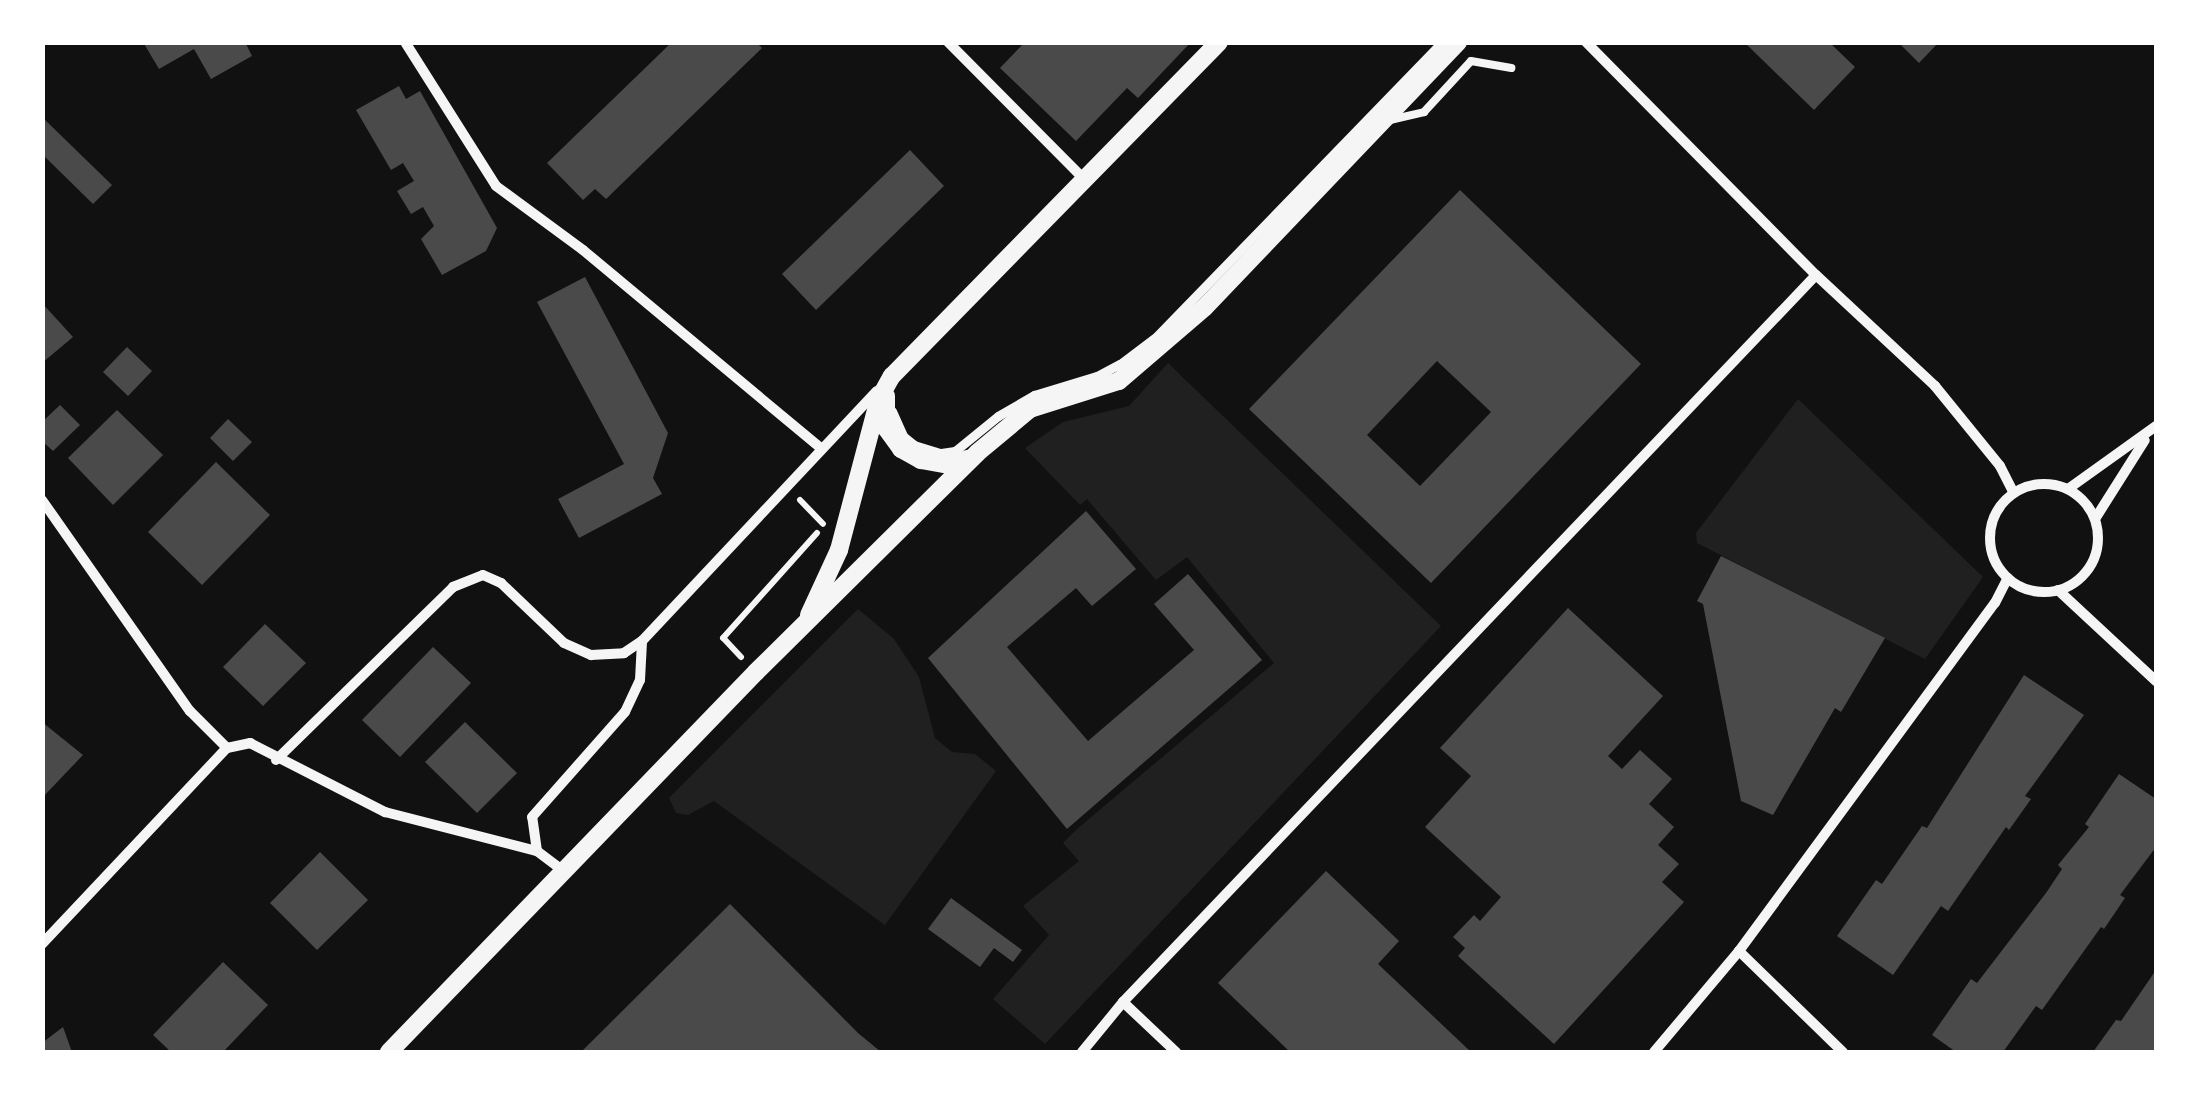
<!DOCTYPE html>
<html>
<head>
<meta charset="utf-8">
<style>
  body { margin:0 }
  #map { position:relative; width:2199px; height:1095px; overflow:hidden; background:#111; font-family:"PT Sans Narrow",sans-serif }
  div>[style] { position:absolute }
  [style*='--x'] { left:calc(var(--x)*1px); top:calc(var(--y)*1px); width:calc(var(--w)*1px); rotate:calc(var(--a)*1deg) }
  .green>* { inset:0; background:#202020 }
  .building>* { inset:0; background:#4a4a4a }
  .path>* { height:6px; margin:-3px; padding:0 3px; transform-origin:3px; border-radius:3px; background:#f5f5f5 }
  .service>* { height:8px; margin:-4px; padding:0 4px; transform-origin:4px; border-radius:4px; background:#f5f5f5 }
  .pedestrian>* { height:9px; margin:-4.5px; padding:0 4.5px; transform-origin:4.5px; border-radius:4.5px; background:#f5f5f5 }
  .minor>* { height:10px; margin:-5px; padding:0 5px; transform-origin:5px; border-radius:5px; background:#f5f5f5 }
  .minor>.ring { margin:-5px; padding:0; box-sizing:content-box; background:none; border:10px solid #f5f5f5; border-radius:50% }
  .tertiary>* { height:18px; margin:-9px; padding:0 9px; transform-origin:9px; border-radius:9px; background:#f5f5f5 }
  span { translate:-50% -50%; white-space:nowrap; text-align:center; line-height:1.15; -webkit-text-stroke:10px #fff; paint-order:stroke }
  .frame { position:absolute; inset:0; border:45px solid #fff; pointer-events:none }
</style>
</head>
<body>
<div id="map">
  <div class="green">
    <i style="clip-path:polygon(1168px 363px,1441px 626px,1045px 1044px,993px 999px,1049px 935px,1023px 906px,1079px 861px,1063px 843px,1077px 829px,1274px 663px,1187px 557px,1156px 580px,1087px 499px,1080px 505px,1025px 448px,1063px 422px,1129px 406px)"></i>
    <i style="clip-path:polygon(1798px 399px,1983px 577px,1925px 659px,1697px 543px,1696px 533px)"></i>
    <i style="clip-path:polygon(858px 609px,894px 639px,919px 677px,935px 738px,952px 752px,975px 754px,996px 771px,885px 925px,714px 801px,688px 815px,676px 813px,669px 798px)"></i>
  </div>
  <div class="building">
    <i style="clip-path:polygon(143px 42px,245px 42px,252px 56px,211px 79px,194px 49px,159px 69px)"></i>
    <i style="clip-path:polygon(672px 42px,756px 42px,762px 48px,606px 199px,595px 189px,583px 200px,547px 163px)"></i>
    <i style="clip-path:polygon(1025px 42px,1191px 42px,1138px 98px,1127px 88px,1076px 141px,1000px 68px)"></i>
    <i style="clip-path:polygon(1744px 42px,1829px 42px,1855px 67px,1814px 110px)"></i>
    <i style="clip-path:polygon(1898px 42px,1939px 42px,1919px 63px)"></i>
    <i style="clip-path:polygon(399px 86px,406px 99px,420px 91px,497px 228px,486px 251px,442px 275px,421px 239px,434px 226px,423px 207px,411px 214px,397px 191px,414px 181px,403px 163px,391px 170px,356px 110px)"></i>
    <i style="clip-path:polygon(42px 117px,112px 185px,93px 204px,42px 154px)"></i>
    <i style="clip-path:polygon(910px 150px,944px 186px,816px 310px,782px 274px)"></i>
    <i style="clip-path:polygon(evenodd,1460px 190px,1641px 364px,1431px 583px,1249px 409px,1460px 190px,1437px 361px,1491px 412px,1420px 486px,1367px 435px,1437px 361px)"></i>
    <i style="clip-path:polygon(585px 277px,668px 433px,653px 478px,662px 494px,579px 538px,558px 499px,624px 464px,537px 302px)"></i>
    <i style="clip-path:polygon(42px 303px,73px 337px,42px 363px)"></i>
    <i style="clip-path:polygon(127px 347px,152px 371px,128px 396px,103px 372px)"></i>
    <i style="clip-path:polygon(60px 405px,80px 425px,53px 451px,42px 441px,42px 422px)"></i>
    <i style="clip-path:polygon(117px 410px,163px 455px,113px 505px,68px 458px)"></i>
    <i style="clip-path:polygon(228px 419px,252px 442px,233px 461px,210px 438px)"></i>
    <i style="clip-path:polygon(216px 462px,270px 515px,202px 585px,148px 532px)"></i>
    <i style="clip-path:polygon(1086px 511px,1136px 569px,1092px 606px,1076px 588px,1007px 647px,1088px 741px,1194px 650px,1154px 604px,1188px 574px,1262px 660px,1067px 829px,928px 658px)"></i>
    <i style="clip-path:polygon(1721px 556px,1885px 638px,1841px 712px,1835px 708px,1773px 815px,1741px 801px,1703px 604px,1697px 601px)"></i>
    <i style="clip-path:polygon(1568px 608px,1663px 696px,1608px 756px,1622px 769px,1640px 750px,1672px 779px,1649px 804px,1674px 827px,1658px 845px,1679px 864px,1662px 882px,1684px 902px,1554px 1044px,1458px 956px,1465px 948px,1453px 937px,1474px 915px,1480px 921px,1501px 897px,1425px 827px,1471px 776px,1440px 748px)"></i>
    <i style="clip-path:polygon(265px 624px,306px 663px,263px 706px,223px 667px)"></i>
    <i style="clip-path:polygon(433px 647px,471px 683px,400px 757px,362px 720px)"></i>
    <i style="clip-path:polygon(2024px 675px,2084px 715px,2025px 796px,2031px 799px,2009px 830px,2006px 827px,1948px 911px,1941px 906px,1893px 975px,1837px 936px,1876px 880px,1882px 884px,1922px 826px,1927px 828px)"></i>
    <i style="clip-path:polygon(42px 722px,83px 755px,42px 798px)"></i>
    <i style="clip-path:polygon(465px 722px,517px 773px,477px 813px,425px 762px)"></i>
    <i style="clip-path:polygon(2119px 774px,2156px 799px,2156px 847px,2120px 895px,2125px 898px,2104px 929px,2101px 927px,2042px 1010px,2036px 1006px,2003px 1052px,1956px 1052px,1932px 1035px,1971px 979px,1977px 983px,2046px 893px,2062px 869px,2058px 865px,2089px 827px,2085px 824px)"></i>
    <i style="clip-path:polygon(320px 852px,368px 900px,317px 950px,270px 903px)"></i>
    <i style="clip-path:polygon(1326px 871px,1399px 941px,1378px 964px,1471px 1052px,1290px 1052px,1218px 983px)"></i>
    <i style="clip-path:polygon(951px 898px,1022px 950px,1013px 962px,994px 948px,980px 967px,928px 929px)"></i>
    <i style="clip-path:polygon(730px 904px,858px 1033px,881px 1052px,581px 1052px)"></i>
    <i style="clip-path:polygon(223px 962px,268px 1005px,223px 1052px,171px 1052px,153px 1035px)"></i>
    <i style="clip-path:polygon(2156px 970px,2156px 1052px,2093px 1052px,2116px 1020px,2121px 1021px)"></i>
    <i style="clip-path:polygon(63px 1027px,72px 1052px,42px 1052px,42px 1043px)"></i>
  </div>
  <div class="path">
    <i style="--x:800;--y:500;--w:33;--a:46"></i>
    <i style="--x:741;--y:657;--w:26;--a:-133"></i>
    <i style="--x:723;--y:638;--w:141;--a:-48.2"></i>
  </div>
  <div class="service">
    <i style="--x:1390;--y:120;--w:35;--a:-13"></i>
    <i style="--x:1424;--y:112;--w:69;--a:-47.3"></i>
    <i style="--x:1471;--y:61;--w:41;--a:9.9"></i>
  </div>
  <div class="pedestrian">
    <i style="--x:892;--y:411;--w:27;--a:66"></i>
    <i style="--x:903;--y:436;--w:14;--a:39"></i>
    <i style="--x:914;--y:445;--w:28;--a:17"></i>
    <i style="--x:941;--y:453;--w:14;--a:-8"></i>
    <i style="--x:955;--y:451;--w:55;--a:-39.1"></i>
    <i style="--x:998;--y:416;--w:42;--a:-30.3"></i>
    <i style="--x:1034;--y:395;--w:66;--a:-16.8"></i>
    <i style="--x:1097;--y:376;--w:26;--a:-28"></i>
    <i style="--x:1120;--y:364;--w:46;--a:-37.1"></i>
    <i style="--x:1157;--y:336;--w:409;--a:-45.9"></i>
  </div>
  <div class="minor">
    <i style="--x:405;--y:42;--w:170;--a:57.7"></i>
    <i style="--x:496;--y:186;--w:108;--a:36.3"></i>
    <i style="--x:583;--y:250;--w:310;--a:39.8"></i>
    <i style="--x:948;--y:42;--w:194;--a:45.2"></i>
    <i style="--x:1586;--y:42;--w:327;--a:45.4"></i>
    <i style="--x:1816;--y:275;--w:163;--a:43"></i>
    <i style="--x:1935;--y:386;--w:103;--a:50.9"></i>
    <i style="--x:2000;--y:466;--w:30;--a:63"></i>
    <i class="ring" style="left:1990px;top:484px;width:98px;height:98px"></i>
    <i style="--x:2068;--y:489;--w:108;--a:-35.6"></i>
    <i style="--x:42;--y:500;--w:258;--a:55"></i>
    <i style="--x:190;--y:711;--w:52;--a:45"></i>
    <i style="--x:2095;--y:519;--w:93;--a:-57.7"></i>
    <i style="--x:2058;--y:590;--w:134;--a:42.9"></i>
    <i style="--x:227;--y:748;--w:24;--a:-12"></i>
    <i style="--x:250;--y:743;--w:152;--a:27.1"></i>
    <i style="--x:385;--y:812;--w:157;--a:14.4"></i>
    <i style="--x:537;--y:851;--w:34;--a:37"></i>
    <i style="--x:276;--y:760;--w:248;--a:-44.3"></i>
    <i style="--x:453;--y:587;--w:32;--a:-22"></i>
    <i style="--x:483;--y:575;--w:20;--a:24"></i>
    <i style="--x:501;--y:583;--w:87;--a:43.6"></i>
    <i style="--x:564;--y:643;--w:30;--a:24"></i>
    <i style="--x:591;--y:655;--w:33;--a:-3"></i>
    <i style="--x:624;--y:653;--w:22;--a:-34"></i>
    <i style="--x:642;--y:641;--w:343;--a:-46.8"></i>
    <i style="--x:537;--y:851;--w:34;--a:-98"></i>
    <i style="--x:532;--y:817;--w:140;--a:-48.5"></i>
    <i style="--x:625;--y:712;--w:35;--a:-65"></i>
    <i style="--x:640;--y:680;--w:39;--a:-87"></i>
    <i style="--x:42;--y:944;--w:270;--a:-46.7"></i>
    <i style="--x:1739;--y:951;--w:145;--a:44.2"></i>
    <i style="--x:1123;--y:1002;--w:73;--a:43.3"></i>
    <i style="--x:1082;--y:1052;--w:65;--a:-50.6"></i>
    <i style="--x:1123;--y:1002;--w:1004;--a:-46.37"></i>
    <i style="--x:1654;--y:1052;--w:132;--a:-49.9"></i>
    <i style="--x:1739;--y:951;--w:432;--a:-53.7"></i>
    <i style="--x:1995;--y:603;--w:28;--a:-63"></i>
  </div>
  <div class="tertiary">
    <i style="--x:886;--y:396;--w:32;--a:90"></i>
    <i style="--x:886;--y:428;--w:26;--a:54"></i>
    <i style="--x:901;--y:449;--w:23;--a:29"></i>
    <i style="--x:921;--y:460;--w:28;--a:10"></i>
    <i style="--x:949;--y:465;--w:20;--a:-18"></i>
    <i style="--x:809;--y:615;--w:72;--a:-65.2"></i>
    <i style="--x:839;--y:550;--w:156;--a:-75.2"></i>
    <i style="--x:879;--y:399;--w:26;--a:-61"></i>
    <i style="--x:892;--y:376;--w:467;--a:-45.6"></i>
    <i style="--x:389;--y:1052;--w:528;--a:-46"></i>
    <i style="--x:756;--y:672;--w:311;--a:-44.7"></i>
    <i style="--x:977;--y:453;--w:69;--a:-39.7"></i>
    <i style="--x:1030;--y:409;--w:93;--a:-17.5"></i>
    <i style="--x:1119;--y:381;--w:113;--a:-40.7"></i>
    <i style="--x:1205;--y:307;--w:366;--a:-46.3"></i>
  </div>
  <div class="frame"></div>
</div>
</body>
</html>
